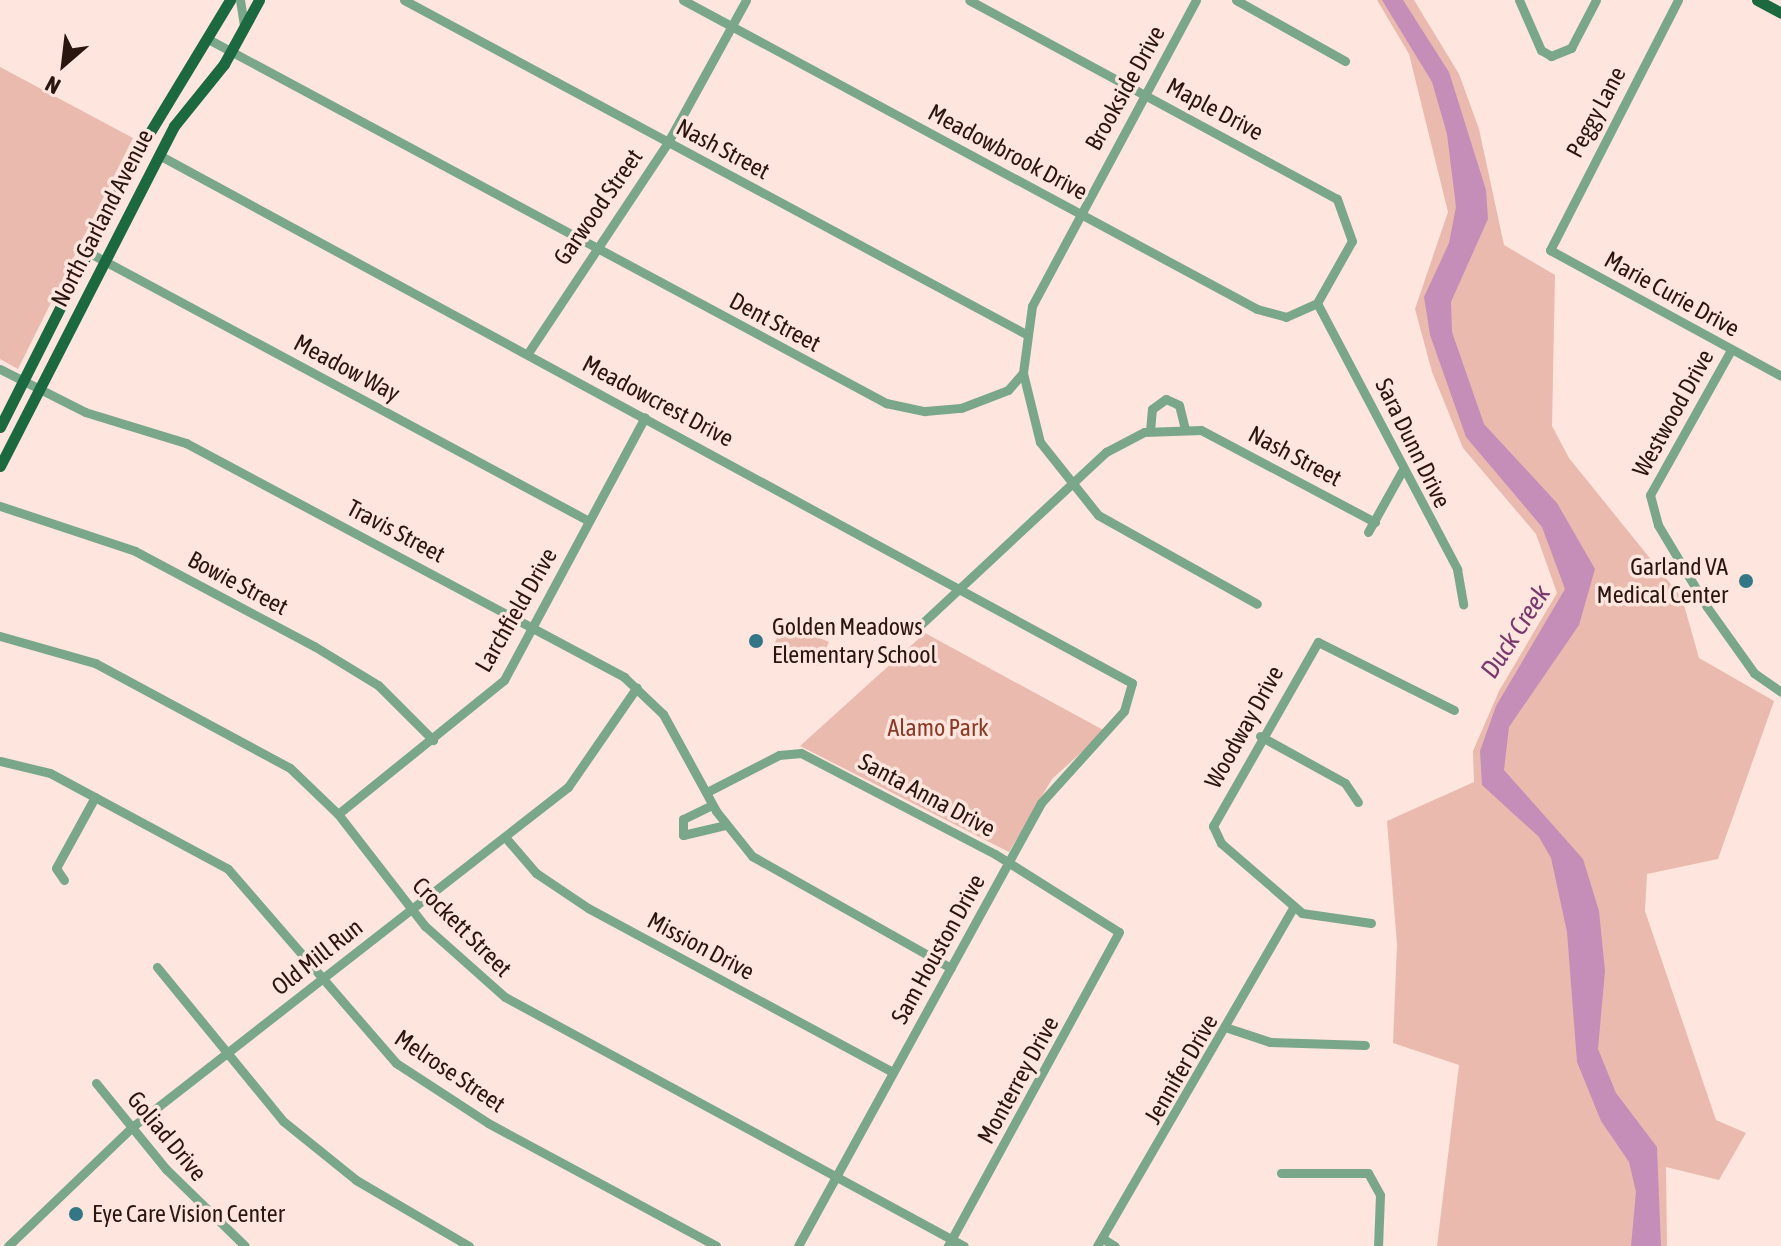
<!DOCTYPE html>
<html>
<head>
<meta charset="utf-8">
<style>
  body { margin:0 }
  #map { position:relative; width:1781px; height:1246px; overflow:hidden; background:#fee5de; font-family:"Asap Condensed",sans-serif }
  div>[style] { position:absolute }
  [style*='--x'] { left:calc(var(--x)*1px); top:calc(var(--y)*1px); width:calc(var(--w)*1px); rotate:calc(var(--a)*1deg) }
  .green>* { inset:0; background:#eabaae }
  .water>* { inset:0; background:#c58eb8 }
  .minor>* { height:9px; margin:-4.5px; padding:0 4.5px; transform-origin:4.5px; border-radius:4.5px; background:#7aa789 }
  .major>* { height:11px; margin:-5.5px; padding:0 5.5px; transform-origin:5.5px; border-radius:5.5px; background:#1c6940 }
  .dots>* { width:22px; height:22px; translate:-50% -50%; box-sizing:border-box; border:4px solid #fee5de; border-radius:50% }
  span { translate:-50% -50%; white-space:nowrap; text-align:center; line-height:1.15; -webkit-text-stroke:7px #fee5de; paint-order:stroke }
  .street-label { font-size:24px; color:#2a150f }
  .poi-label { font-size:24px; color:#2a150f }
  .right { translate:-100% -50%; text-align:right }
  .left { translate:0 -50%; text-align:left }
  .park-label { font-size:24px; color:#8c3a25 }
  .water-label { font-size:26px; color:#7a376d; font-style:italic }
  .north { position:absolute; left:24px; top:24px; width:80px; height:80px; -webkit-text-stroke:6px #fee5de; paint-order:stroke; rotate:208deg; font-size:22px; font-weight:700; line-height:32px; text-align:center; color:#2a150f }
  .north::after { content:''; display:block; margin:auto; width:28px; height:36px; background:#2a150f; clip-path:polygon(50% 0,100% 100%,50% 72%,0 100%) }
</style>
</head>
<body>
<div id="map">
  <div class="green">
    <i style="clip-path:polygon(1377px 0,1414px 0,1459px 74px,1479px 129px,1504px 245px,1555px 275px,1552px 426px,1569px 458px,1682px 598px,1699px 658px,1774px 701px,1718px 859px,1647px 874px,1645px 911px,1716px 1120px,1746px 1133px,1719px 1180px,1666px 1167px,1667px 1246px,1437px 1246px,1459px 1065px,1393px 1043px,1397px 945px,1387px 821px,1474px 782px,1473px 751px,1499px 691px,1557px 593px,1536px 534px,1463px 448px,1432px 372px,1415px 309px,1448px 212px,1409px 54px)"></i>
    <i style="clip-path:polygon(0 67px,133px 138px,18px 369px,0 359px)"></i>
    <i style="clip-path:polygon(785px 623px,829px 642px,818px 666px,773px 646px)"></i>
    <i style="clip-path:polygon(925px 633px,1105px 731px,1052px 779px,1009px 852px,800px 746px)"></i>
  </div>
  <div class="water">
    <i style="clip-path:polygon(1382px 0,1403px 0,1449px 72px,1486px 190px,1488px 219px,1451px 302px,1452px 332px,1484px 424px,1557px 503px,1595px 569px,1579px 625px,1509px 727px,1504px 770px,1583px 859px,1599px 911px,1605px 971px,1598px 1049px,1616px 1093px,1657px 1147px,1661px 1246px,1631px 1246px,1636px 1192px,1629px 1162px,1601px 1121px,1577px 1062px,1567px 932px,1551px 858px,1539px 837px,1482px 785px,1480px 751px,1496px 706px,1565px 589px,1542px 527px,1466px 437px,1430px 335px,1424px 297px,1449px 243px,1456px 207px,1447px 134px,1432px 82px)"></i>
  </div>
  <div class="minor">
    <i style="--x:240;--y:0;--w:25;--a:81"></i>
    <i style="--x:404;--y:0;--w:704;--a:28.24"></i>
    <i style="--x:683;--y:0;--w:652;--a:28.29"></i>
    <i style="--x:1257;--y:309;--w:30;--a:15"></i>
    <i style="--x:1286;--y:317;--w:34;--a:-24"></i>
    <i style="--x:1317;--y:303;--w:71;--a:-60.6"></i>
    <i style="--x:1352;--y:241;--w:45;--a:-109.7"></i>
    <i style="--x:1337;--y:199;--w:418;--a:-151.6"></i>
    <i style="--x:1196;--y:0;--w:347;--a:118.2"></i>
    <i style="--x:1032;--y:306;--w:68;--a:97.7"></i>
    <i style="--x:1023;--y:373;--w:71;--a:76.2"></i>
    <i style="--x:1040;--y:442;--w:93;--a:51.5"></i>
    <i style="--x:1098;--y:515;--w:182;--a:29.2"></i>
    <i style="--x:1236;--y:0;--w:125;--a:29.2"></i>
    <i style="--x:1519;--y:0;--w:55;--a:66.3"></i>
    <i style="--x:1541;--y:50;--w:12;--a:31"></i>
    <i style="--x:1551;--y:56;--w:22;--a:-22"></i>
    <i style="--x:1571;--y:48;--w:54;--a:-62.5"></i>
    <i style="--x:1678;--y:0;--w:281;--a:117.1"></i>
    <i style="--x:1550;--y:250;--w:263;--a:28.6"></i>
    <i style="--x:208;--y:39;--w:770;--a:28.23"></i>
    <i style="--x:886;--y:403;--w:40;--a:12"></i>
    <i style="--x:925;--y:411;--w:36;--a:-5"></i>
    <i style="--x:961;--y:408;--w:50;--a:-21"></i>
    <i style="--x:1008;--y:390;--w:23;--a:-49"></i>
    <i style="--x:159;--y:155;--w:1107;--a:28.49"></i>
    <i style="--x:1132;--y:683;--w:29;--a:106"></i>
    <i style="--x:1124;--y:711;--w:124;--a:132.1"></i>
    <i style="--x:1041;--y:803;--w:505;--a:118.75"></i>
    <i style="--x:86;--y:251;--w:571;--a:28.23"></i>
    <i style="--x:1317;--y:303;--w:301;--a:62.2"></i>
    <i style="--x:1457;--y:569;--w:36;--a:80"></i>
    <i style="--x:1731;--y:350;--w:166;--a:119.2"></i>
    <i style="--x:1650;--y:495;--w:31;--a:75"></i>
    <i style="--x:1658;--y:525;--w:96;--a:59.1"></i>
    <i style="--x:1707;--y:607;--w:81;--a:54.5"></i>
    <i style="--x:1754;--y:673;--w:33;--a:35"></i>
    <i style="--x:528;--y:353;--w:253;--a:-56.4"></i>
    <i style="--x:668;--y:142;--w:162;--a:-61.2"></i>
    <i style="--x:0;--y:369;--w:95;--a:26.8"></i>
    <i style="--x:85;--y:412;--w:106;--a:17.1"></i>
    <i style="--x:186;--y:443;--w:497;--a:28.1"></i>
    <i style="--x:624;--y:677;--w:54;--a:43.5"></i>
    <i style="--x:663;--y:714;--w:111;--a:61.3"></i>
    <i style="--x:716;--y:811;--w:58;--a:51.3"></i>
    <i style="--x:752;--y:856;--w:228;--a:29.4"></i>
    <i style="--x:1150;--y:431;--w:22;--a:-85"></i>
    <i style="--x:1152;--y:409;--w:17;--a:-36"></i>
    <i style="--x:1166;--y:399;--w:14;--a:25"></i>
    <i style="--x:1179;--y:405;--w:25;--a:76"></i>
    <i style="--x:0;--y:506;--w:142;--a:18.4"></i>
    <i style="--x:135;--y:551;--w:203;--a:28"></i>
    <i style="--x:314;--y:646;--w:75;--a:31.4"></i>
    <i style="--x:378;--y:685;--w:78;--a:45"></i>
    <i style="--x:1368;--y:532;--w:70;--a:-60.9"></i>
    <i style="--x:916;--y:629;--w:260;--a:-43"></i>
    <i style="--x:1106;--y:452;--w:43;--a:-27.8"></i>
    <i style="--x:1144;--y:432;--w:57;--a:-2"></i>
    <i style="--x:1201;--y:430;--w:197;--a:27.9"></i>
    <i style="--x:0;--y:636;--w:99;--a:15.9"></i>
    <i style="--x:95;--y:663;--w:221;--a:28.3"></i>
    <i style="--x:290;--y:768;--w:66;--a:43.8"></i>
    <i style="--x:338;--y:814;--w:142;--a:52.2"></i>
    <i style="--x:425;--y:926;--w:107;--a:41.6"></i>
    <i style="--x:505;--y:997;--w:522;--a:28.48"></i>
    <i style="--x:1260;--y:736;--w:97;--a:28.9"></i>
    <i style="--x:1345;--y:783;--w:23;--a:56"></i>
    <i style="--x:0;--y:761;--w:51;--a:13.5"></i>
    <i style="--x:50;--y:773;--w:202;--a:28.3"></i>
    <i style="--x:228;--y:869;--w:257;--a:49.1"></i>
    <i style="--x:396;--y:1063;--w:110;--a:33.1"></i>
    <i style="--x:488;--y:1123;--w:259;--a:28.3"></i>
    <i style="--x:707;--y:792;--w:81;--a:-27.2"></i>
    <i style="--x:779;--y:755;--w:22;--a:-5"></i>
    <i style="--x:801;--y:753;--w:219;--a:27.5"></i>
    <i style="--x:995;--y:854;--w:146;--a:32.2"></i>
    <i style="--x:1119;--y:932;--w:358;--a:118.6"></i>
    <i style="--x:712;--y:805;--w:32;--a:154"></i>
    <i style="--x:683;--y:819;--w:16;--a:90"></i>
    <i style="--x:683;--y:835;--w:43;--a:-13.4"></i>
    <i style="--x:338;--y:814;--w:213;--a:-38.9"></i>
    <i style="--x:504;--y:680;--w:298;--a:-61.8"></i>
    <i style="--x:505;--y:837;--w:48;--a:49.3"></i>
    <i style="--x:536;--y:873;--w:63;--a:33.9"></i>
    <i style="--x:588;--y:908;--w:346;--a:28.3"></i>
    <i style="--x:64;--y:880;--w:14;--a:-124"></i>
    <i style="--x:56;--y:868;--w:81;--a:-61.2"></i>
    <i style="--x:1371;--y:923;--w:70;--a:-171.8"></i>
    <i style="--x:1302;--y:913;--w:107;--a:-139.2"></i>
    <i style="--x:1221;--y:843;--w:19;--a:-115"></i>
    <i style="--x:1213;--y:826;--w:212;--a:-60.3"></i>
    <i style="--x:1318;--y:642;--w:152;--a:26.6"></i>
    <i style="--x:157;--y:967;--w:199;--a:50.7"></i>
    <i style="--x:283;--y:1121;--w:94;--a:38.9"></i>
    <i style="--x:356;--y:1180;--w:131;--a:30.3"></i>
    <i style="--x:1228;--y:1028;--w:44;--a:18.4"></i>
    <i style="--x:1270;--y:1042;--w:95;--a:1.8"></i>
    <i style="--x:96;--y:1083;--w:111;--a:50.9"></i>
    <i style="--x:166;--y:1169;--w:110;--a:44.3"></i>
    <i style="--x:1281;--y:1173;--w:87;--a:0"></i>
    <i style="--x:1368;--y:1173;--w:25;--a:61"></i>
    <i style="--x:1380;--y:1195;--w:51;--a:92.2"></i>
    <i style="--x:1102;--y:1238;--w:15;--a:32"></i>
    <i style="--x:8;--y:1246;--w:172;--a:-43.8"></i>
    <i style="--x:132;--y:1127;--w:553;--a:-37.95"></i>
    <i style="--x:568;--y:787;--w:121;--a:-55.4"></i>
    <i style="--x:1097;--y:1246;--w:391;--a:-59.9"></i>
  </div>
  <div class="major">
    <i style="--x:1757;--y:0;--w:27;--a:28"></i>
    <i style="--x:0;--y:427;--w:313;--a:-63.3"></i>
    <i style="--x:141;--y:147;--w:172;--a:-58.8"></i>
    <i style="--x:0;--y:466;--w:382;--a:-62.9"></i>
    <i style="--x:174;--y:126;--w:80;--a:-51.1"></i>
    <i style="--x:224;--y:64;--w:73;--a:-61.3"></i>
  </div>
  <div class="dots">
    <i style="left:1746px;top:581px;background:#337787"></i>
    <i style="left:756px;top:641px;background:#337787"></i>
    <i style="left:76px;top:1214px;background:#337787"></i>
  </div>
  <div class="street-label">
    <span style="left:1125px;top:88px;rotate:-61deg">Brookside Drive</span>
    <span style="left:1215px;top:109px;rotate:28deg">Maple Drive</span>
    <span style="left:1596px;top:112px;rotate:-62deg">Peggy Lane</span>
    <span style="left:723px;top:149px;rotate:28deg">Nash Street</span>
    <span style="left:1008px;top:152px;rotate:28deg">Meadowbrook Drive</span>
    <span style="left:598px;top:207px;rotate:-55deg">Garwood Street</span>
    <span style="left:102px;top:218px;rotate:-63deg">North Garland Avenue</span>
    <span style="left:1672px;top:294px;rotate:29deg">Marie Curie Drive</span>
    <span style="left:775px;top:322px;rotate:28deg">Dent Street</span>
    <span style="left:347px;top:368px;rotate:28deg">Meadow Way</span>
    <span style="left:658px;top:401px;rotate:28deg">Meadowcrest Drive</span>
    <span style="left:1673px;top:413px;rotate:-61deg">Westwood Drive</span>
    <span style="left:1413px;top:443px;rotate:64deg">Sara Dunn Drive</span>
    <span style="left:1295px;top:456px;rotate:28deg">Nash Street</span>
    <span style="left:396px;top:531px;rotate:28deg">Travis Street</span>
    <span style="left:238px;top:583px;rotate:28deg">Bowie Street</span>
    <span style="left:516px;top:610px;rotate:-60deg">Larchfield Drive</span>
    <span style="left:1244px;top:727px;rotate:-61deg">Woodway Drive</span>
    <span style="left:927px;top:795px;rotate:28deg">Santa Anna Drive</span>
    <span style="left:462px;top:927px;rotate:45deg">Crockett Street</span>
    <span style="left:701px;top:946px;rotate:28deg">Mission Drive</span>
    <span style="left:938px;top:949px;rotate:-61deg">Sam Houston Drive</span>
    <span style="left:317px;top:957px;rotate:-38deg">Old Mill Run</span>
    <span style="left:1181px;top:1069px;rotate:-60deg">Jennifer Drive</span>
    <span style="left:450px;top:1071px;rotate:34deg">Melrose Street</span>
    <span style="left:1018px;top:1080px;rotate:-61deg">Monterrey Drive</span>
    <span style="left:167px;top:1136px;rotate:50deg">Goliad Drive</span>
  </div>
  <div class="poi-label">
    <span class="right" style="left:1728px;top:581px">Garland VA<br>Medical Center</span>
    <span class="left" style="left:772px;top:641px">Golden Meadows<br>Elementary School</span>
    <span class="left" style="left:92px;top:1214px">Eye Care Vision Center</span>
  </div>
  <div class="park-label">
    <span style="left:938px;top:728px">Alamo Park</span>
  </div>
  <div class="water-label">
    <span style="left:1516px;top:632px;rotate:-57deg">Duck Creek</span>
  </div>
  <div class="north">N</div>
</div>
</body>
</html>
